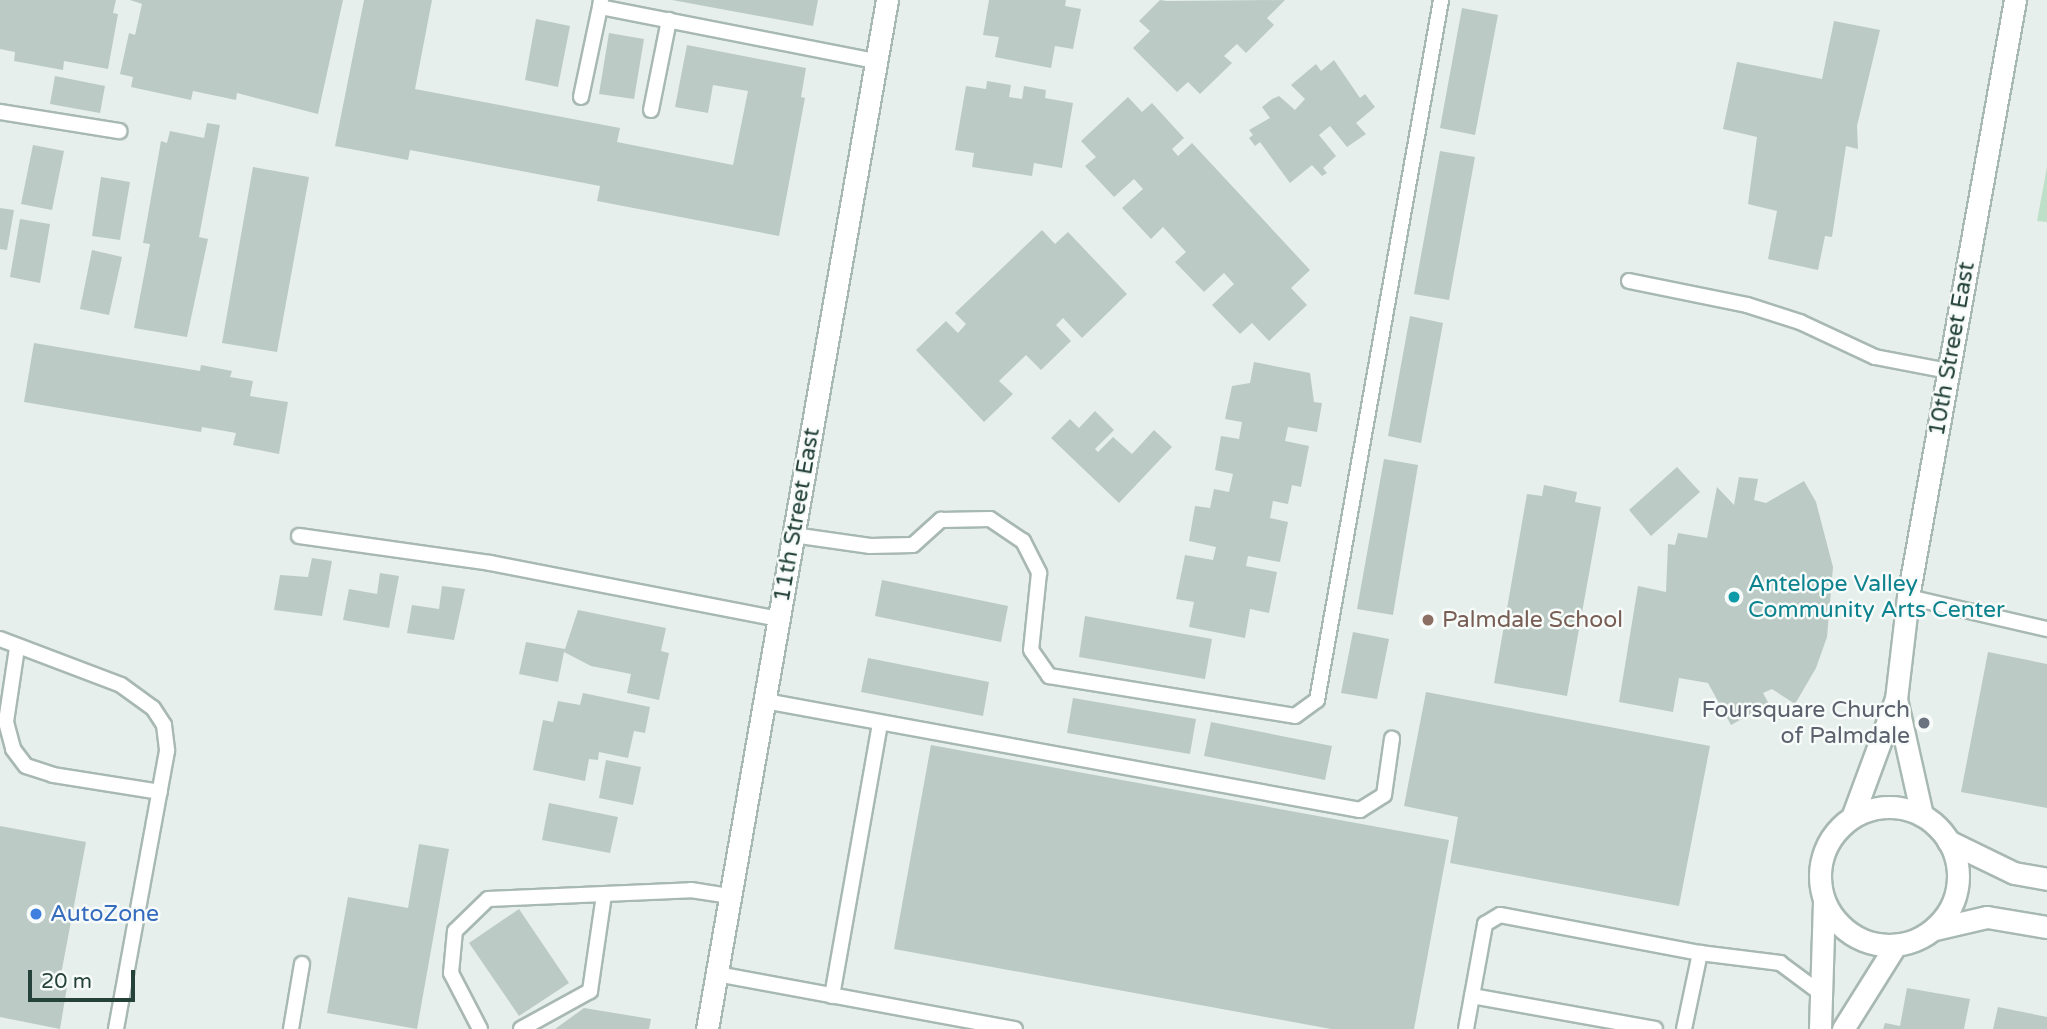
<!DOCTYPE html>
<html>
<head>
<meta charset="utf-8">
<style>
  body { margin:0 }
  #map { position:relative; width:2047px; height:1029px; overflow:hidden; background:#e6efeb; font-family:"Varela Round",sans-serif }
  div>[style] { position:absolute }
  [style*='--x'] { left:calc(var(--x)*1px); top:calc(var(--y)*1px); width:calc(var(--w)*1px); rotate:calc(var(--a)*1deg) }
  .green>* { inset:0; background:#bfe0c8 }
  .building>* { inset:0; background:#bbcac4 }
  .roads { filter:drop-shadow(2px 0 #a8b8b2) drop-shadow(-2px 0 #a8b8b2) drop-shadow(0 2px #a8b8b2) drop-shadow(0 -2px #a8b8b2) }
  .lane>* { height:14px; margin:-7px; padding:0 7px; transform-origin:7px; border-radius:7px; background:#fff }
  .street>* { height:21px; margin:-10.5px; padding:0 10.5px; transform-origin:10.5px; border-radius:10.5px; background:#fff }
  .secondary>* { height:21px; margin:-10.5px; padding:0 10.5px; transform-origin:10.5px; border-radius:10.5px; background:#fff }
  .secondary>.ring { margin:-10.5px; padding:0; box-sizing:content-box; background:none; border:21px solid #fff; border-radius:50% }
  .dots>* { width:19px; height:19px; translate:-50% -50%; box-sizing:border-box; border:4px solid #f7fbf9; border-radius:50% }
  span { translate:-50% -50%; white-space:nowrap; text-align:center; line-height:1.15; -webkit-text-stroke:5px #f7fbf9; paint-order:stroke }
  .street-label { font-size:23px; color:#24423a }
  .culture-label { font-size:23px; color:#0d838f }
  .left { translate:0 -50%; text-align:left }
  .education-label { font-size:23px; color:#785e54 }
  .worship-label { font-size:23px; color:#5b616d }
  .right { translate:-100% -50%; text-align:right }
  .shop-label { font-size:23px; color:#366cbe }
  .scale { position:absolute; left:28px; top:970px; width:107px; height:32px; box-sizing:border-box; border:4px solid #24423a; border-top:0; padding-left:9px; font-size:21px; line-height:24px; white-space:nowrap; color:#24423a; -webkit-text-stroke:5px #f7fbf9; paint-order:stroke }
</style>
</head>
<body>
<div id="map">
  <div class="green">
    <i style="clip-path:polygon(2047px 167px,2047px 222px,2037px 221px)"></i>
  </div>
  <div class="building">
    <i style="clip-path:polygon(0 0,116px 0,113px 13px,118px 14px,108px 69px,64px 61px,63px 70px,14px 61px,15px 52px,0 49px)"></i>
    <i style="clip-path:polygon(130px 0,343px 0,318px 114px,237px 93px,236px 100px,193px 91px,191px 100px,131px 87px,133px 77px,120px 74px,129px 33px,135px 35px,142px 4px)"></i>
    <i style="clip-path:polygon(364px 0,432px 0,415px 89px,620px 128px,617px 142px,733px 165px,748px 91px,713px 85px,708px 113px,675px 107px,687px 45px,806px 68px,801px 97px,805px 98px,779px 236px,597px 201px,600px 186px,410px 150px,408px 160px,335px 146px)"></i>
    <i style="clip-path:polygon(672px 0,818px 0,813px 26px)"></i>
    <i style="clip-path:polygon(989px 0,1066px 0,1065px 6px,1081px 9px,1073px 49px,1055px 46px,1051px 68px,995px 57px,999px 37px,983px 35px)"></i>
    <i style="clip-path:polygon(1160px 0,1167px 1px,1285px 0,1267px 18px,1274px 25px,1246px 53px,1237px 44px,1224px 56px,1232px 63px,1200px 94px,1188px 82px,1177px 92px,1133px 48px,1150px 31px,1139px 21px)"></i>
    <i style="clip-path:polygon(1462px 8px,1498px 15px,1475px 135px,1440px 128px)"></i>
    <i style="clip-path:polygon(536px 19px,570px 26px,558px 87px,525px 80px)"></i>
    <i style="clip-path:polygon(1834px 21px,1880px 30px,1857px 126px,1858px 149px,1846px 146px,1832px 237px,1825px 236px,1818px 270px,1768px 259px,1777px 211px,1748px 204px,1757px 137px,1723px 129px,1737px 62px,1822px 79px)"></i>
    <i style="clip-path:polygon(609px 33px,644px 39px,634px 99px,599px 94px)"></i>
    <i style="clip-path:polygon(1334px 60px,1360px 98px,1365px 94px,1375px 107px,1356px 123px,1366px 134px,1347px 147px,1330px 126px,1319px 135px,1336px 156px,1323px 168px,1327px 173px,1322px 176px,1312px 165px,1290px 183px,1260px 142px,1255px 146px,1249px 138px,1253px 135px,1249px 130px,1270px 118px,1262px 107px,1272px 99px,1279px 96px,1295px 110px,1305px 99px,1291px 85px,1316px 64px,1321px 71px)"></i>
    <i style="clip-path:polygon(55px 76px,105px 86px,100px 113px,50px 104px)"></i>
    <i style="clip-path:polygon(987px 81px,1011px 85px,1009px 97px,1022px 99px,1024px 86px,1046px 90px,1045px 98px,1073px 103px,1062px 168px,1034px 163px,1032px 176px,972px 167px,974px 153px,955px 150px,966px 86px,986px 89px)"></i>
    <i style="clip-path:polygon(1128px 97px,1142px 112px,1152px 103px,1184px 138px,1172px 149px,1178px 156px,1192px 143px,1310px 270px,1291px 288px,1307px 305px,1269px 341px,1252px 323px,1240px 334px,1212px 305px,1234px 284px,1224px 273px,1204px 292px,1175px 262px,1186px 252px,1163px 227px,1151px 239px,1122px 208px,1143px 189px,1134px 179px,1114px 197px,1085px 166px,1096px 157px,1081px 141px)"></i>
    <i style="clip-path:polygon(207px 123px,220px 125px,199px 237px,208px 239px,187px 337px,134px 328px,150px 244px,143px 243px,161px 141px,167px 143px,170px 131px,204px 138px)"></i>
    <i style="clip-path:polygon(33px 145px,64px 151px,52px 210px,21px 204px)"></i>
    <i style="clip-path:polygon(1440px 151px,1475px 157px,1449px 300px,1414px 294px)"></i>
    <i style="clip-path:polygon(253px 167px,309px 177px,277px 352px,222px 343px)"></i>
    <i style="clip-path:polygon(101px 177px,130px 182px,120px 240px,92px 236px)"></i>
    <i style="clip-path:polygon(0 208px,14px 210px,7px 250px,0 249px)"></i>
    <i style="clip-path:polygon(20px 219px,50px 224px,40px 283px,10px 277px)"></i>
    <i style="clip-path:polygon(1042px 230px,1055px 244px,1068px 232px,1127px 294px,1082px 338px,1063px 318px,1056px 325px,1071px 341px,1041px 370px,1026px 355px,999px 381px,1013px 394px,984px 422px,916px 350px,946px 321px,958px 333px,966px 324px,955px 313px)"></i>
    <i style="clip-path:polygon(92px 250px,122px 257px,109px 315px,80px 309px)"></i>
    <i style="clip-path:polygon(1410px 316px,1443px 323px,1421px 443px,1388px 436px)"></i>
    <i style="clip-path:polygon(34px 343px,200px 371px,201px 365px,232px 371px,230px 377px,253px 381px,250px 396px,288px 402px,279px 454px,233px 445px,236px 433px,202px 427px,201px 432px,24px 402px)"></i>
    <i style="clip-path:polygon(1254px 362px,1310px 373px,1314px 402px,1322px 403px,1317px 432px,1288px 427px,1285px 441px,1309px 446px,1301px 487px,1292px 485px,1288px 504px,1273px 501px,1270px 518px,1288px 522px,1280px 562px,1248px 556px,1246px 566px,1277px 572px,1269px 613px,1250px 609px,1245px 638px,1189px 627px,1194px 602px,1176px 599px,1185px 555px,1213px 560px,1216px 547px,1189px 541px,1195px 506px,1210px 508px,1214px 489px,1229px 492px,1233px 474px,1215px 470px,1221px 436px,1239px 439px,1242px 422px,1225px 419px,1232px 386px,1250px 383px)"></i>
    <i style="clip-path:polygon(1095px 411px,1114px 430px,1095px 449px,1098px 452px,1113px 437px,1132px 454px,1154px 430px,1172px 447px,1119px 503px,1051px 438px,1070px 419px,1079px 428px)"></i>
    <i style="clip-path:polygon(1384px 459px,1418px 465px,1393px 615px,1357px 609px)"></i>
    <i style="clip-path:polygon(1677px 467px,1700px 492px,1651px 536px,1629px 510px)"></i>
    <i style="clip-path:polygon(1739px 477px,1758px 479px,1754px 500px,1766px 503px,1804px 481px,1816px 502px,1833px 567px,1827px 637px,1816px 668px,1795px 704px,1772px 689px,1763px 693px,1769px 704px,1731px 725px,1708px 683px,1679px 678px,1673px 712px,1619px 702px,1638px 586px,1666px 592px,1668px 544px,1675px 545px,1678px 533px,1707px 538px,1717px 487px,1734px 505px)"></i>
    <i style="clip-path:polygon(1544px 485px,1577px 492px,1575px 502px,1601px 507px,1567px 696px,1494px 683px,1527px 494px,1542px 496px)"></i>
    <i style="clip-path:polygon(312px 558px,332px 561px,322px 616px,274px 610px,280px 575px,308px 577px)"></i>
    <i style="clip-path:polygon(380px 573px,399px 576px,389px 628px,343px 620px,349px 589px,377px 594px)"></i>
    <i style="clip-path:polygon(882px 580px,1008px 606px,1001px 642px,875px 616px)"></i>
    <i style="clip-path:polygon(442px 586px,465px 589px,454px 640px,407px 633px,412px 605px,439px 609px)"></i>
    <i style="clip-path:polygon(578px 610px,666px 628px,661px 651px,669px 653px,659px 700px,627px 693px,631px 674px,591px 666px,564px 652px,558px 682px,519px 674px,526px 642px,565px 649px)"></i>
    <i style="clip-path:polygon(1085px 616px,1212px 639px,1205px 679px,1079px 657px)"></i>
    <i style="clip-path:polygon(1353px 632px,1389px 639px,1377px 699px,1341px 693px)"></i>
    <i style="clip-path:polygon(1988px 652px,2047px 664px,2047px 808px,1961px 792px)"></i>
    <i style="clip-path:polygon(868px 658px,989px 682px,983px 716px,861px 692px)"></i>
    <i style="clip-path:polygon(1426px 692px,1710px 746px,1679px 906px,1450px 863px,1458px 817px,1404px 806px)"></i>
    <i style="clip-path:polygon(583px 693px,650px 707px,645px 733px,634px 731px,628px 758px,599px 752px,598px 760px,589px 759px,585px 781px,533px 770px,543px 720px,553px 722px,558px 701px,580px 705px)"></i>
    <i style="clip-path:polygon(1073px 698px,1196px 719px,1190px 754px,1067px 733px)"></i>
    <i style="clip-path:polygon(1211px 722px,1332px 746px,1325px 780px,1204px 756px)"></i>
    <i style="clip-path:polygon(931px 745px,1449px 840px,1414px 1029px,1331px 1029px,894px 949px)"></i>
    <i style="clip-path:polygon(606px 760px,641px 767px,633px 805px,599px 798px)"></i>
    <i style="clip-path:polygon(549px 803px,618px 817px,610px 853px,542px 840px)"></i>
    <i style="clip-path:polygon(0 826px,86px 842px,59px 985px,67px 987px,60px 1029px,0 1017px)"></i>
    <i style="clip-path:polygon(419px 844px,449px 849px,417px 1029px,327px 1013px,348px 897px,408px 908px)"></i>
    <i style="clip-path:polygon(519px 909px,569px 983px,519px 1016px,469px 943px)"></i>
    <i style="clip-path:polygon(1907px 988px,1970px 999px,1964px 1029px,1883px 1029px,1885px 1023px,1900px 1026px)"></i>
    <i style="clip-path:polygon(1998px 1007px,2047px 1017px,2047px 1029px,1993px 1029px)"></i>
    <i style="clip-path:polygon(584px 1008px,651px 1019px,649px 1029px,555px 1029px)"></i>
  </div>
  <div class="roads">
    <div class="lane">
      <i style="--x:601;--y:0;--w:7;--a:98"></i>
      <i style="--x:600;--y:7;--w:281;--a:11.1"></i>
      <i style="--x:581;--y:97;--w:92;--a:-78.1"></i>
      <i style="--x:651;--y:110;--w:92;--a:-78.7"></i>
      <i style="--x:0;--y:112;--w:121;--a:9.1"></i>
      <i style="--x:1629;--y:281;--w:120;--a:11.5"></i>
      <i style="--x:1747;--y:305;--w:56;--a:17.8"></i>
      <i style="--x:1800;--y:322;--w:83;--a:25"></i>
      <i style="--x:1875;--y:357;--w:74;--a:10.9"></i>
      <i style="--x:793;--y:535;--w:78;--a:8.1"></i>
      <i style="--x:870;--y:546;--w:43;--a:-1.3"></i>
      <i style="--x:913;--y:545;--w:38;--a:-42"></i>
      <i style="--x:941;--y:520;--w:49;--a:-1.2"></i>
      <i style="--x:990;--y:519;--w:40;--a:34"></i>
      <i style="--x:1023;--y:541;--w:36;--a:63"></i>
      <i style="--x:1039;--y:573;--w:77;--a:95.9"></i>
      <i style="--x:1031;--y:650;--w:32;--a:55"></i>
      <i style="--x:1049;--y:676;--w:249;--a:9.2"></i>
      <i style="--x:1295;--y:716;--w:27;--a:-36"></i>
      <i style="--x:1317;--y:700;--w:711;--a:-79.95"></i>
      <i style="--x:299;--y:536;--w:193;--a:8"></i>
      <i style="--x:490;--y:563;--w:293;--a:11"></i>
      <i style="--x:1908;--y:597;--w:143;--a:13"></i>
      <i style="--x:0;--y:639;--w:129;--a:20.8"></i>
      <i style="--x:121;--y:685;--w:39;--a:36"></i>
      <i style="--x:153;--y:708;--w:20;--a:57"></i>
      <i style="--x:164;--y:725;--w:26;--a:83"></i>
      <i style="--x:167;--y:751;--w:283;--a:100.4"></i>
      <i style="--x:17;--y:648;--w:75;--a:98.5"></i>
      <i style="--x:6;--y:722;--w:28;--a:75"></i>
      <i style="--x:13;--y:749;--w:21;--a:53"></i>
      <i style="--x:26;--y:766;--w:28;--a:18"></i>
      <i style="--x:53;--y:775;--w:108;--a:9"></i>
      <i style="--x:765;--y:701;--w:605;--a:10.38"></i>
      <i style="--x:1360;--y:810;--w:28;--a:-32"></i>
      <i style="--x:1384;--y:795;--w:57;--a:-81.9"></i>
      <i style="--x:717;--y:974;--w:303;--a:10.5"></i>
      <i style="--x:832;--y:996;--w:277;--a:-80"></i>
      <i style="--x:1472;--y:996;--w:186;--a:10.2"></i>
      <i style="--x:291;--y:1029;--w:66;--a:-80.4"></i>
      <i style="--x:480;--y:1029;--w:63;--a:-117.4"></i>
      <i style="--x:451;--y:973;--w:42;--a:-84.6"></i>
      <i style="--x:455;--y:931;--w:46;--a:-44.1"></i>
      <i style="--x:488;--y:899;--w:203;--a:-2.5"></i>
      <i style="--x:691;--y:890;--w:38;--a:9"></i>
      <i style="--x:521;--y:1029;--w:79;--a:-28.8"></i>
      <i style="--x:590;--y:991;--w:97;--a:-81.7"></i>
      <i style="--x:1466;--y:1029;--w:107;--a:-79.7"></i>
      <i style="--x:1485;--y:924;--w:17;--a:-31"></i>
      <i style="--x:1500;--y:915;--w:204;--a:10.8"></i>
      <i style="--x:1700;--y:953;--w:81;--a:7.1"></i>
      <i style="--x:1780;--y:963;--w:49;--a:36.6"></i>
      <i style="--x:1684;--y:1029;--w:78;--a:-78.1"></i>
    </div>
    <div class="street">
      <i style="--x:1948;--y:841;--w:73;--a:25.9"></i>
      <i style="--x:2014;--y:873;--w:34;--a:10"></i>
      <i style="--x:1935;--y:929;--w:53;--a:-13"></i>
      <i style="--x:1987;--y:917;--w:61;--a:9.5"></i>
      <i style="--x:707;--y:1029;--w:1045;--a:-80.08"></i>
    </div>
    <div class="secondary">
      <i style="--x:1896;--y:699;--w:119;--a:77.4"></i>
      <i class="ring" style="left:1820px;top:807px;width:117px;height:117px"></i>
      <i style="--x:1853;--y:815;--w:124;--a:-69.7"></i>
      <i style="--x:1896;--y:699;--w:103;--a:-83.3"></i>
      <i style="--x:1908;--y:597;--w:607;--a:-79.84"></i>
      <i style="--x:1820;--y:1029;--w:128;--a:-88.2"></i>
      <i style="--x:1843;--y:1029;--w:98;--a:-57.9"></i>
    </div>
  </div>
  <div class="dots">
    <i style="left:1734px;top:597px;background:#0f9aa8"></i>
    <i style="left:1428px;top:620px;background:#8d6e63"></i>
    <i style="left:1924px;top:723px;background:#6b7280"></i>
    <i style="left:36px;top:914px;background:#3f7fe0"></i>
  </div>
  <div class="street-label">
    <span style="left:1952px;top:349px;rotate:-80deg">10th Street East</span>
    <span style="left:797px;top:515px;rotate:-80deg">11th Street East</span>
  </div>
  <div class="culture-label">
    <span class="left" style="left:1748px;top:597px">Antelope Valley<br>Community Arts Center</span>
  </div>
  <div class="education-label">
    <span class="left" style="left:1442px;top:620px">Palmdale School</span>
  </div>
  <div class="worship-label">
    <span class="right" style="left:1910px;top:723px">Foursquare Church<br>of Palmdale</span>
  </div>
  <div class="shop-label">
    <span class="left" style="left:50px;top:914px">AutoZone</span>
  </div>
  <div class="scale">20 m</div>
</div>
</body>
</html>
